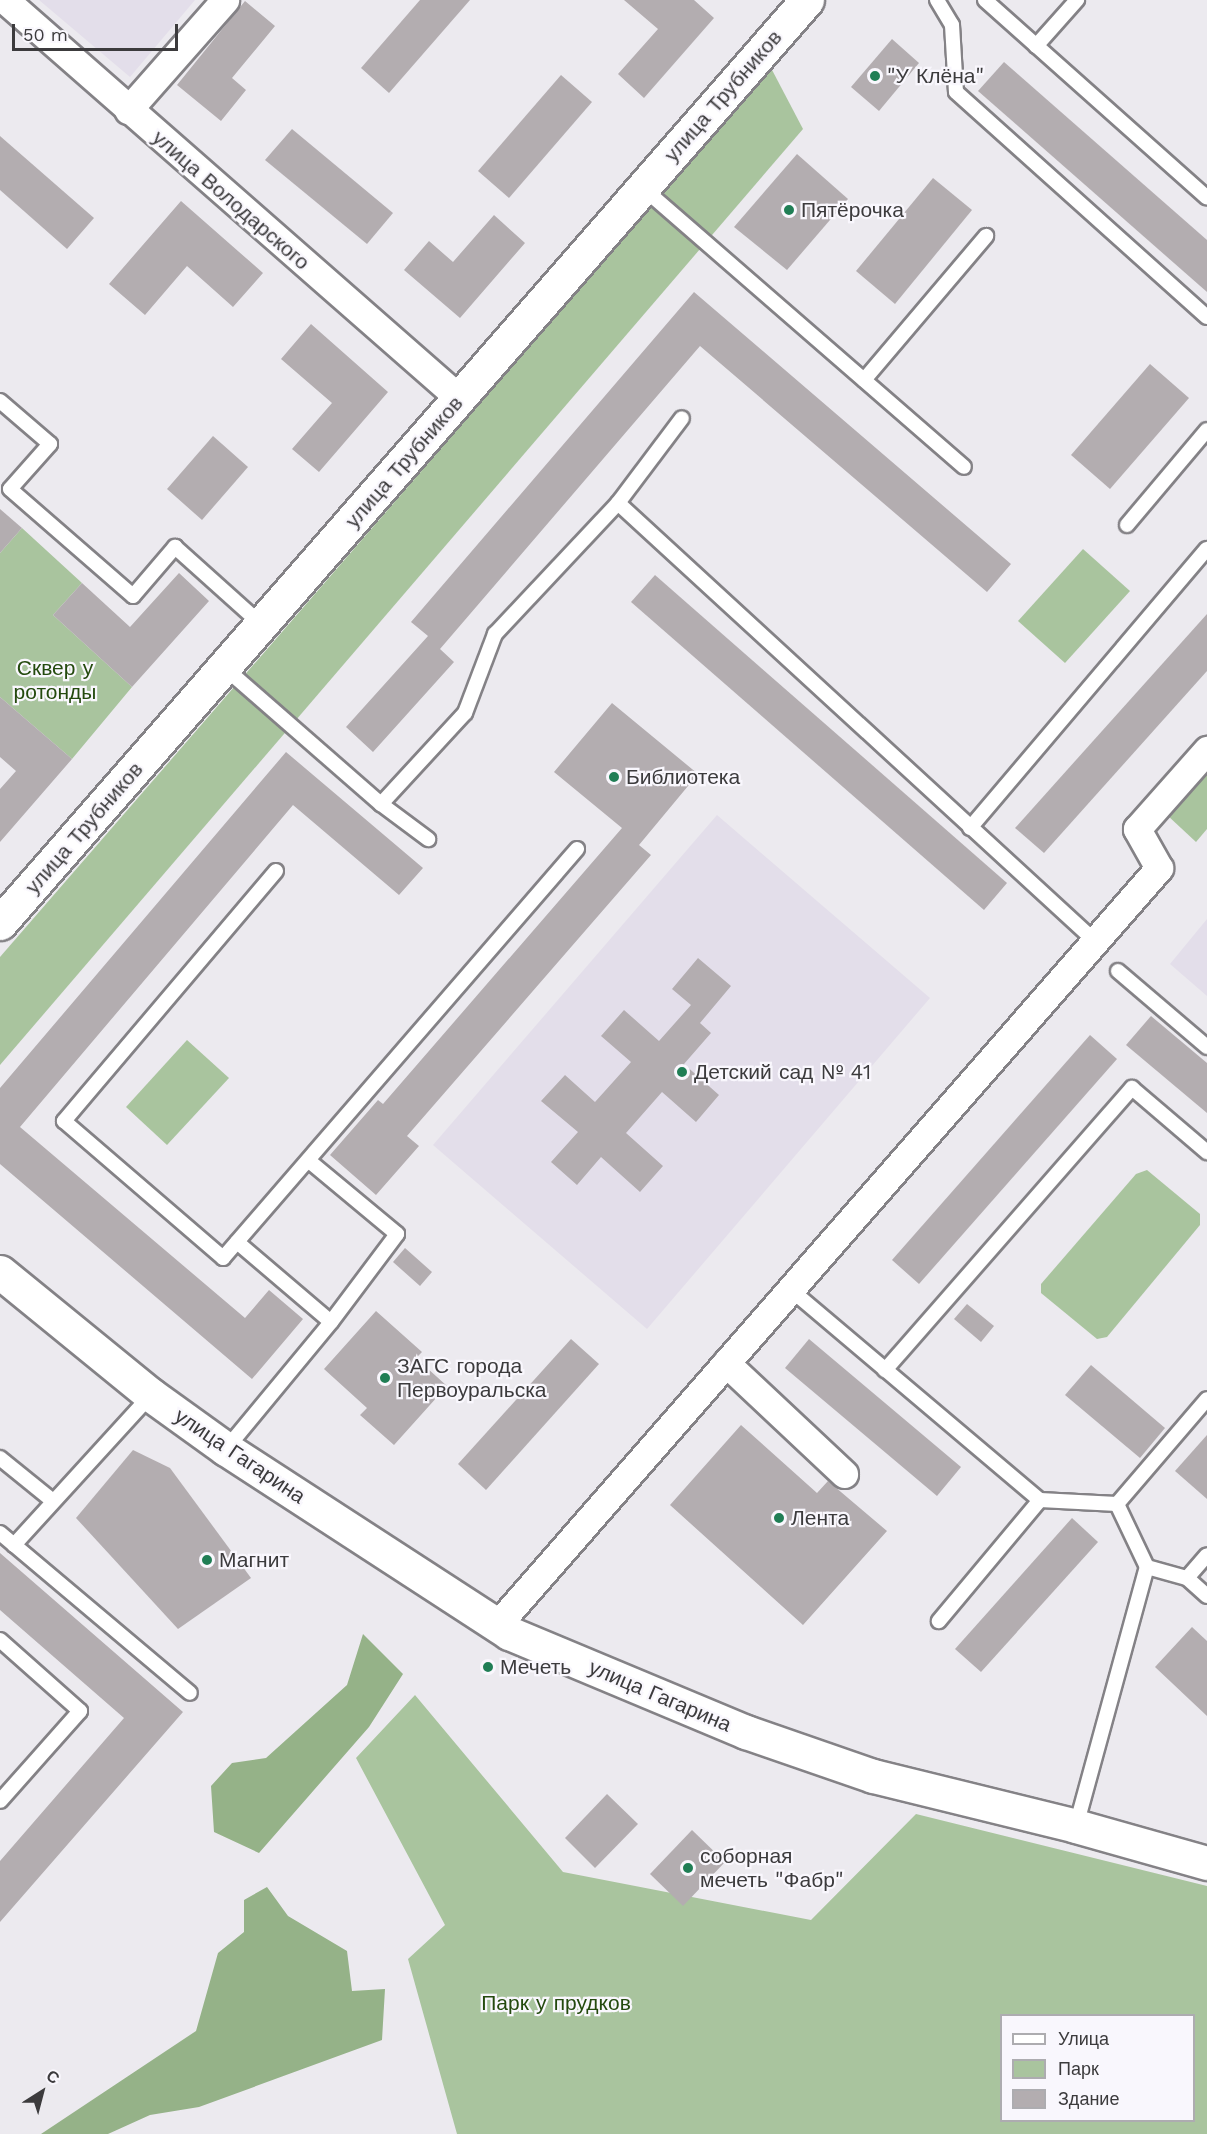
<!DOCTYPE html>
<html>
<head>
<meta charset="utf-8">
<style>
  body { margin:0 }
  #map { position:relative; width:1207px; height:2134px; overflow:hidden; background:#eceaef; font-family:"Work Sans",sans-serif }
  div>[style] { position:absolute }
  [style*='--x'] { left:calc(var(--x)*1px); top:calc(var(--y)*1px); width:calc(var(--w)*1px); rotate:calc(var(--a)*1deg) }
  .built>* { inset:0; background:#e3deea }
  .green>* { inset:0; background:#a9c49e }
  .forest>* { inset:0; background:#95b288 }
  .building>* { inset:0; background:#b3adb0 }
  .roads { filter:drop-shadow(2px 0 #848286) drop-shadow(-2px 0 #848286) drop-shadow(0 2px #848286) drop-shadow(0 -2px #848286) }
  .lane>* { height:14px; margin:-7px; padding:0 7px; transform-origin:7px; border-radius:7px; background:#fff }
  .street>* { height:27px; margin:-13.5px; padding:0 13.5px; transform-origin:13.5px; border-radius:13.5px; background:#fff }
  .secondary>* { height:33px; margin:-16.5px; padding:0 16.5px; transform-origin:16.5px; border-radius:16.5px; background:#fff }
  .dots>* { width:16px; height:16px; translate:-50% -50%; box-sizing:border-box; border:3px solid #f9f7fd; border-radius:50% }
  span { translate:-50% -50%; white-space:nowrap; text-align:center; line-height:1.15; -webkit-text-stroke:4.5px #f9f7fd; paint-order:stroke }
  .poi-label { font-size:21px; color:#3c3b3d }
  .left { translate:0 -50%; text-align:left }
  .street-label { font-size:21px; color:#3c3b3d }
  .park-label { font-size:21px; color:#244a0e }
  .legend { position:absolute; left:1000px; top:2014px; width:195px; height:108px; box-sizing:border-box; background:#f9f7fd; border:2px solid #adacb0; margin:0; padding:8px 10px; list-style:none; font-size:18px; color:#3c3b3d }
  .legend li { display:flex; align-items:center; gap:12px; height:30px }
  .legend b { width:30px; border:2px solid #adacb0 }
  .north { position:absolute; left:12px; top:2062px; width:60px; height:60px; -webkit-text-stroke:4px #f9f7fd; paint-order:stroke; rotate:36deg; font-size:16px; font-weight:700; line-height:24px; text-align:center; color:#3c3b3d }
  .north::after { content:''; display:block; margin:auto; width:21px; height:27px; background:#3c3b3d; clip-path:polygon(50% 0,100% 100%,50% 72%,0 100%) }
  .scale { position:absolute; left:12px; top:24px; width:166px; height:27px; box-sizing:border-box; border:3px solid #3c3b3d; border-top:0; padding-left:8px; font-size:18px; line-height:21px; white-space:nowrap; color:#3c3b3d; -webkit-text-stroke:4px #f9f7fd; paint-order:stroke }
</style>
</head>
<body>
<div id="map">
  <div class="built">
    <i style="clip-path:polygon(39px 0,195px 0,130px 77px)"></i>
    <i style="clip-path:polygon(717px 815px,930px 998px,647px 1329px,433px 1145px)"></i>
    <i style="clip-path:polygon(1207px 919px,1207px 996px,1170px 964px)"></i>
  </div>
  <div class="green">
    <i style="clip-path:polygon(771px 68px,803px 129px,0 1065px,0 957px)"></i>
    <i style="clip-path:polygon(22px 528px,82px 583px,53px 615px,132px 687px,72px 759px,0 697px,0 553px)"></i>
    <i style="clip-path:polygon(1083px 549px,1130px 591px,1065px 663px,1018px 621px)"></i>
    <i style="clip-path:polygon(1207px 768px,1207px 829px,1196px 842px,1167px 815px)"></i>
    <i style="clip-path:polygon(187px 1040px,229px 1078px,167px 1145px,126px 1107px)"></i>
    <i style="clip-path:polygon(1147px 1170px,1200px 1214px,1200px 1225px,1107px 1337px,1097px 1339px,1041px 1293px,1041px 1284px,1136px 1174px)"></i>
    <i style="clip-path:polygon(evenodd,415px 1695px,563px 1872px,811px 1920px,916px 1814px,1207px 1886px,1207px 2134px,457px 2134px,408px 1959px,445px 1925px,356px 1758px,415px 1695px,1002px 2016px,1194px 2016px,1194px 2120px,1002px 2120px,1002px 2016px)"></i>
  </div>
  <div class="forest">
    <i style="clip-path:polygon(363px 1634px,403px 1674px,369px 1727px,259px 1853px,214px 1832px,211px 1786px,232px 1763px,266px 1758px,347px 1685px)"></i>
    <i style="clip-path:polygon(267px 1887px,288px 1916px,347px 1951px,352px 1991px,385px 1989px,382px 2040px,199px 2107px,150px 2115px,108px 2134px,41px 2134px,196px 2031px,218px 1953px,244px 1932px,244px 1900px)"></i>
  </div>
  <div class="building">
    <i style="clip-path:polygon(420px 0,470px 0,389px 93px,361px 68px)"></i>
    <i style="clip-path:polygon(624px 0,694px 0,714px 18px,644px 98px,618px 74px,658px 29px)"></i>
    <i style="clip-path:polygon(245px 1px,275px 26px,232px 78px,246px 90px,221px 121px,177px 85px)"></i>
    <i style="clip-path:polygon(892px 39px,919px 63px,879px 111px,851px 87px)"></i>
    <i style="clip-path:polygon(1004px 62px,1207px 240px,1207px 292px,978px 91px)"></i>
    <i style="clip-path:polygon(561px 75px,592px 102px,509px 198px,478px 171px)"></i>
    <i style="clip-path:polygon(292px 129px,393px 213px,367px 244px,265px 160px)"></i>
    <i style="clip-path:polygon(0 136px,94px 218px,67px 249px,0 190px)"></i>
    <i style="clip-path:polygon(797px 154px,848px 199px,787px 270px,734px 227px)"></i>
    <i style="clip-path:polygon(933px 178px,972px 210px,895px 304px,856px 271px)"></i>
    <i style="clip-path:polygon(181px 201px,263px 273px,233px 307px,187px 266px,145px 315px,109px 284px)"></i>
    <i style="clip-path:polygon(494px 215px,525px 243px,460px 318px,404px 270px,429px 241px,453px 262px)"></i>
    <i style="clip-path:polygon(694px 292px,1011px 564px,987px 592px,700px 346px,440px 649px,454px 662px,373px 752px,346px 727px,428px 636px,411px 622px)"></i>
    <i style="clip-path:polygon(311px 324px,388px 392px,319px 472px,292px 449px,332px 403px,281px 359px)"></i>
    <i style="clip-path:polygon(1150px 364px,1189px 398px,1110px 489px,1071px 455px)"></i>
    <i style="clip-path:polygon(213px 436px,248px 467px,202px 520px,167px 489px)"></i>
    <i style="clip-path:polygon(0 509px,22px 528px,0 553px)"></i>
    <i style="clip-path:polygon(179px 573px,209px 601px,132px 687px,53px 615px,82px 583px,130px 627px)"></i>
    <i style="clip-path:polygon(655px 575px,1007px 883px,984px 910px,631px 602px)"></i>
    <i style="clip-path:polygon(1207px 614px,1207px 671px,1044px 853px,1015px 828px)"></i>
    <i style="clip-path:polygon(0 697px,72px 759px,0 842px,0 789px,16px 771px,0 757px)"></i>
    <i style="clip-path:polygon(612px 703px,698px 774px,639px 845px,651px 855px,407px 1136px,419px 1146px,376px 1195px,330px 1155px,378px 1100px,383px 1104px,622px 828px,554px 772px)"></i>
    <i style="clip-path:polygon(286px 752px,423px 868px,399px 895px,293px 805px,20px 1127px,245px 1318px,269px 1290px,303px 1319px,252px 1379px,0 1164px,0 1088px)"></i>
    <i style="clip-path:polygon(698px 958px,731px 986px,700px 1023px,711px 1033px,684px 1064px,719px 1095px,696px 1122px,662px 1092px,626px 1133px,663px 1166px,640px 1192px,601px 1157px,577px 1185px,551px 1162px,578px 1132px,541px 1101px,565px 1075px,595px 1102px,631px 1062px,601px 1036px,624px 1010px,659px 1041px,691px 1005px,672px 989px)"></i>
    <i style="clip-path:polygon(1151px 1016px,1207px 1063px,1207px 1113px,1126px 1045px)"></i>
    <i style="clip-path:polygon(1090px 1035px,1117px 1059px,919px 1284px,892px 1260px)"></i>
    <i style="clip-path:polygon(405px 1248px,432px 1272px,420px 1286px,393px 1262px)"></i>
    <i style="clip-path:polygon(967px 1304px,994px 1326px,981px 1342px,954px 1319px)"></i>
    <i style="clip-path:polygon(376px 1311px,422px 1352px,416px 1358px,447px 1386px,394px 1445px,360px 1415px,367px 1408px,324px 1369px)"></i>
    <i style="clip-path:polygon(571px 1339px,599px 1364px,486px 1490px,458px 1464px)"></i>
    <i style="clip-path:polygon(809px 1339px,961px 1467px,937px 1496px,785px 1368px)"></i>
    <i style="clip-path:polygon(1091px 1365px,1165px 1428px,1140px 1458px,1065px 1395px)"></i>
    <i style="clip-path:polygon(741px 1425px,817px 1493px,828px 1481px,887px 1531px,803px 1625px,670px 1505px)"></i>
    <i style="clip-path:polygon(1207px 1435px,1207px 1499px,1175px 1471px)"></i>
    <i style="clip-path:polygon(133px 1450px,170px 1468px,251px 1578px,178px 1629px,76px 1518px)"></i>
    <i style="clip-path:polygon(1072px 1518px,1098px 1542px,981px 1672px,955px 1649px)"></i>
    <i style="clip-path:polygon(0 1553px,183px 1712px,0 1922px,0 1861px,124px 1718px,0 1610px)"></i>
    <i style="clip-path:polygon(1192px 1627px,1207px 1641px,1207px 1716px,1155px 1667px)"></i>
    <i style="clip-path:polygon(607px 1794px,638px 1824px,595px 1868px,565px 1838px)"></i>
    <i style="clip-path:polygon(692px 1830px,725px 1862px,683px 1906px,650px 1874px)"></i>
  </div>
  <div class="roads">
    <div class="lane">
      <i style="--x:937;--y:0;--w:29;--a:59"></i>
      <i style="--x:952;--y:25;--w:67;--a:86.6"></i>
      <i style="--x:956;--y:92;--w:337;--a:41.9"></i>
      <i style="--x:985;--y:0;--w:297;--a:41.7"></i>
      <i style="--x:1036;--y:46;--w:62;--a:-48.3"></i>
      <i style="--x:643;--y:188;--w:425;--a:41"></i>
      <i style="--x:864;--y:380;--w:189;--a:-49.7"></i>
      <i style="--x:0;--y:401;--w:66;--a:40.7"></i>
      <i style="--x:50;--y:444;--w:60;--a:131.6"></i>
      <i style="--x:10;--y:489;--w:163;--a:41"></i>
      <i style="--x:133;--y:596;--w:65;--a:-49.4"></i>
      <i style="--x:175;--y:547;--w:117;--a:41.9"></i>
      <i style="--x:618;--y:503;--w:648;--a:42.56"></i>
      <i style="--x:1127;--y:525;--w:124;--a:-49.9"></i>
      <i style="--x:225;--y:668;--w:207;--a:41.1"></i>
      <i style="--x:381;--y:804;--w:59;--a:36.7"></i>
      <i style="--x:381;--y:804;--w:124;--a:-47.3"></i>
      <i style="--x:465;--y:713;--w:85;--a:-69.2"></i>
      <i style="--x:495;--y:634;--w:180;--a:-46.8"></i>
      <i style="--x:618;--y:503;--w:106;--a:-53"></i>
      <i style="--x:970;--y:828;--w:366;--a:-49.7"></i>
      <i style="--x:276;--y:871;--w:328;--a:130.3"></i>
      <i style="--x:64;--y:1121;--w:210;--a:40.7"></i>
      <i style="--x:223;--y:1258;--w:541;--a:-49.12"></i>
      <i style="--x:1118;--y:971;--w:117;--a:40.5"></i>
      <i style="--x:237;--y:1242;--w:123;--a:40.4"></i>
      <i style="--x:790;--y:1289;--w:327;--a:40.2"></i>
      <i style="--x:1040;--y:1500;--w:158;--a:129.9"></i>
      <i style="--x:885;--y:1370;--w:375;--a:-48.8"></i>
      <i style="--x:1132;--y:1088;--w:99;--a:40.5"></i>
      <i style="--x:226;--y:1449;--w:165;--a:-50.4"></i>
      <i style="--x:331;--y:1322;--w:110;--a:-53.1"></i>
      <i style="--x:397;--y:1234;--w:114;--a:-140.3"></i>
      <i style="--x:0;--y:1458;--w:68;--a:39.1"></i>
      <i style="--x:1040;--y:1500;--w:77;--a:3"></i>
      <i style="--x:1117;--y:1504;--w:138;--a:-49.4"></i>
      <i style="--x:0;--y:1533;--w:248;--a:40.1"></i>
      <i style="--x:14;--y:1545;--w:203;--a:-47.6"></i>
      <i style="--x:1147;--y:1567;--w:41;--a:15.4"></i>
      <i style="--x:1187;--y:1578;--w:30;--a:-49"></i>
      <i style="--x:1187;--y:1578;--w:27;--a:42"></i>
      <i style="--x:0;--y:1640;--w:107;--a:41.6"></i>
      <i style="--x:80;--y:1711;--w:120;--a:131.6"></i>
      <i style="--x:1076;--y:1826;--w:269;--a:-74.7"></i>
      <i style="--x:1147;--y:1567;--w:70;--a:-115.5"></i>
    </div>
    <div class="street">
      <i style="--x:5;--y:0;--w:604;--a:41.24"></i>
      <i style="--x:128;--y:110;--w:147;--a:-48.6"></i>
      <i style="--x:726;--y:1363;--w:162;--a:43.2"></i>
      <i style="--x:497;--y:1625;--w:1006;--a:-48.83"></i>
      <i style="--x:1159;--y:868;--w:45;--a:-119.4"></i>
      <i style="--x:1137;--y:829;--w:106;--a:-48.5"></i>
    </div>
    <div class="secondary">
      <i style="--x:0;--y:923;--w:1226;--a:-48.84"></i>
      <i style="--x:0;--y:1272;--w:195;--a:39.2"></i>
      <i style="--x:151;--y:1395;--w:92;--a:35.8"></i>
      <i style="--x:226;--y:1449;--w:338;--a:33"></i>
      <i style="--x:509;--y:1633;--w:257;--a:22.7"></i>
      <i style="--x:746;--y:1732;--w:134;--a:19.1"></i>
      <i style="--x:873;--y:1776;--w:209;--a:13.8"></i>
      <i style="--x:1076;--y:1826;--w:136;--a:15.8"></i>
    </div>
  </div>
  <div class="dots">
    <i style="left:875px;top:76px;background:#207e55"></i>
    <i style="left:789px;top:210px;background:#207e55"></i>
    <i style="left:614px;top:777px;background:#207e55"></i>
    <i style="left:682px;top:1072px;background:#207e55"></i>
    <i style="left:385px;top:1378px;background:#207e55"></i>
    <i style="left:779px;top:1518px;background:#207e55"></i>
    <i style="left:207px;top:1560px;background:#207e55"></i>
    <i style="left:488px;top:1667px;background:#207e55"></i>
    <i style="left:688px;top:1868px;background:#207e55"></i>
  </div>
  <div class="poi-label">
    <span class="left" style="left:887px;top:76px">"У Клёна"</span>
    <span class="left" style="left:801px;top:210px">Пятёрочка</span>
    <span class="left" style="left:626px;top:777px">Библиотека</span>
    <span class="left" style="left:694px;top:1072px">Детский сад № 41</span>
    <span class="left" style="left:397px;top:1378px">ЗАГС города<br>Первоуральска</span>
    <span class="left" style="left:791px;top:1518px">Лента</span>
    <span class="left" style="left:219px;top:1560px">Магнит</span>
    <span class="left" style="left:500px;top:1667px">Мечеть</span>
    <span class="left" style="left:700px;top:1868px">соборная<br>мечеть "Фабр"</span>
  </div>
  <div class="street-label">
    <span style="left:723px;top:96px;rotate:-49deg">улица Трубников</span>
    <span style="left:231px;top:200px;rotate:41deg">улица Володарского</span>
    <span style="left:404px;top:462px;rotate:-49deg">улица Трубников</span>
    <span style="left:84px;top:828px;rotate:-49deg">улица Трубников</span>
    <span style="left:240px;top:1456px;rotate:34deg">улица Гагарина</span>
    <span style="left:660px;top:1696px;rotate:23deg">улица Гагарина</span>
  </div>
  <div class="park-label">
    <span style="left:55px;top:680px">Сквер у<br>ротонды</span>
    <span style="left:556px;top:2003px">Парк у прудков</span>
  </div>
  <ul class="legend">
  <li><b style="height:8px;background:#fff"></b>Улица</li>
  <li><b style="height:16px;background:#a9c49e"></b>Парк</li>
  <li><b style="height:16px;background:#b3adb0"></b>Здание</li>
  </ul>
  <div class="north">С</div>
  <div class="scale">50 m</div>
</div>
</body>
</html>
